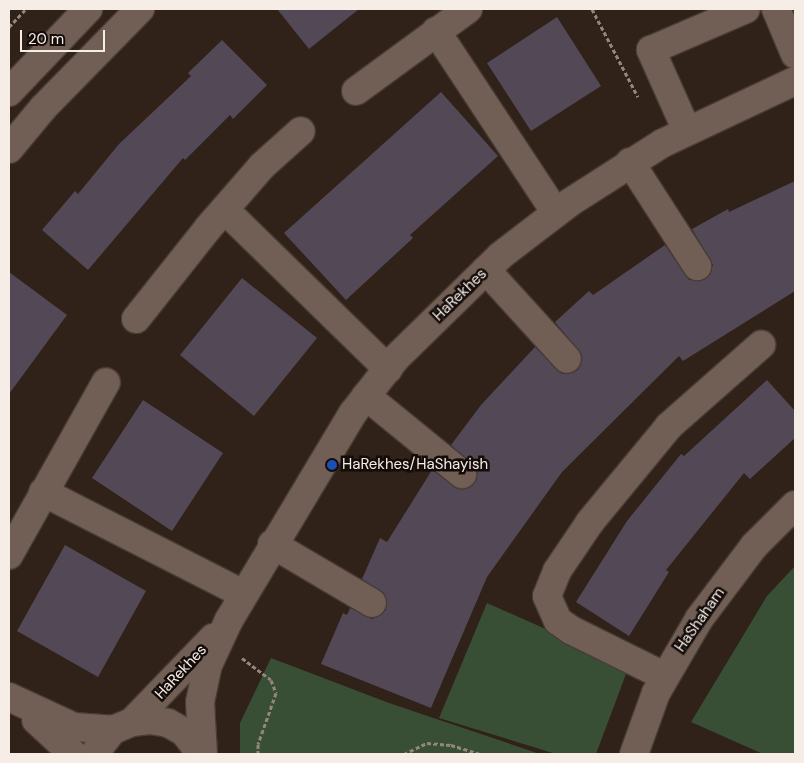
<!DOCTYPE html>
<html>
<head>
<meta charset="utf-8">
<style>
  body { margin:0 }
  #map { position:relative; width:804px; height:763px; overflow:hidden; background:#302119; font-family:"DM Sans",sans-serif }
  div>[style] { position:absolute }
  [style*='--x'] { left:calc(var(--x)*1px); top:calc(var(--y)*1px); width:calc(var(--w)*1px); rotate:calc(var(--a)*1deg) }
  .green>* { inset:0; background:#384f35 }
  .building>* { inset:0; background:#534856 }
  .path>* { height:3px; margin-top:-1.5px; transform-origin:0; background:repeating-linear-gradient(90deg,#92867f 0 4px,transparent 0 6.5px) }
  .roads { filter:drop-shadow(1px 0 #483c36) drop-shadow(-1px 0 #483c36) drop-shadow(0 1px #483c36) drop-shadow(0 -1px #483c36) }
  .minor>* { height:28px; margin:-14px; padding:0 14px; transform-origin:14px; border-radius:14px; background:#715f56 }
  .dots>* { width:14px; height:14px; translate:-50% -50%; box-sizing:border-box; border:2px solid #130c09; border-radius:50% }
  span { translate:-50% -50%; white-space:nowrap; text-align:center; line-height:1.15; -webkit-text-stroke:5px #130c09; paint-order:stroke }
  .street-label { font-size:15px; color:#f7ede7 }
  .poi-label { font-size:15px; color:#f7ede7 }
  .left { translate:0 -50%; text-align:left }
  .frame { position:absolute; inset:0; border:10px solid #f7ede7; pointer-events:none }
  .scale { position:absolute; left:20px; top:30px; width:85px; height:22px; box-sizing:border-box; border:2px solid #f7ede7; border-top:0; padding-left:6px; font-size:15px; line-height:18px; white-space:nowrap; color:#f7ede7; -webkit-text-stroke:4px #130c09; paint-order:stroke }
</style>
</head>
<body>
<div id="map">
  <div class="green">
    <i style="clip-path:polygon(795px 566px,795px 754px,763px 754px,691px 722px,767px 596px)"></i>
    <i style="clip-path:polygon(487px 603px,629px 666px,596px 754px,556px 754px,439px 718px)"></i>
    <i style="clip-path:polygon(271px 658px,389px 703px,540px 754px,240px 754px,240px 723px)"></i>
  </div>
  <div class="building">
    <i style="clip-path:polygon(277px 9px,359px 9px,309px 49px)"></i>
    <i style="clip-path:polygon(557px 17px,601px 86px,531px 131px,487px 63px)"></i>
    <i style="clip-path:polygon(222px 40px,267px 85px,233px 119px,230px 115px,185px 160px,183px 158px,88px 270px,42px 230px,75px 191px,78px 194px,119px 144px,191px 76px,188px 73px)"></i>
    <i style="clip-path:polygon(441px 92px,498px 156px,410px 235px,413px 238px,346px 300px,284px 233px)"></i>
    <i style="clip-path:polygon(795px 181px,795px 291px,683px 361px,679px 356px,562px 472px,487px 577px,431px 708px,321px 664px,343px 613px,347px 615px,350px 608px,372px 619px,386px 610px,385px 595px,362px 579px,380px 538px,387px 542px,432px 470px,459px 489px,474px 483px,476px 468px,451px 445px,481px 405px,535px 347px,562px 374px,578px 370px,582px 355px,555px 322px,589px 291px,593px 295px,665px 245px,689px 280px,705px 279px,713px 265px,692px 229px,728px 209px,729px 212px)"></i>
    <i style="clip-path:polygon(9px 272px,67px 315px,9px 394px)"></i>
    <i style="clip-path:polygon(242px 278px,317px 338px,254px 416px,180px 355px)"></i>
    <i style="clip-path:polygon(767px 380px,795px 411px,795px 438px,750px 479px,744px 473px,666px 570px,669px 572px,629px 636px,576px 602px,627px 521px,681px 454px,684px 456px)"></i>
    <i style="clip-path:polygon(143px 400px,223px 453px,172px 531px,92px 478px)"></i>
    <i style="clip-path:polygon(65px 545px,146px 591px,98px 677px,17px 631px)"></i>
  </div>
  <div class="path">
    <i style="--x:592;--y:9;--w:99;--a:62.4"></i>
    <i style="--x:9;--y:27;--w:25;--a:-47"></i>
    <i style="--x:242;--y:658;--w:36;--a:37"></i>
    <i style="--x:271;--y:680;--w:14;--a:69"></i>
    <i style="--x:276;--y:693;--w:54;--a:109.4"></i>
    <i style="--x:258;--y:744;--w:10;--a:90"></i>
    <i style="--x:404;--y:754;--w:25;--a:-26"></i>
    <i style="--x:427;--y:743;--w:24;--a:5"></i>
    <i style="--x:451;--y:745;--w:31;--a:17"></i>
  </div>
  <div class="roads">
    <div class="minor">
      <i style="--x:776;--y:9;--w:49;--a:67.1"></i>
      <i style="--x:436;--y:31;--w:218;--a:56.6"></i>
      <i style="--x:356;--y:91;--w:139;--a:-36.2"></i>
      <i style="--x:9;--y:92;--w:115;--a:-46.4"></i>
      <i style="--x:687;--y:131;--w:89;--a:-114"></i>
      <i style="--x:651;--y:50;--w:103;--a:-23.3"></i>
      <i style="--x:9;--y:149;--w:53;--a:-50.3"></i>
      <i style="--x:43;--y:108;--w:139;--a:-45.6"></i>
      <i style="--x:630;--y:162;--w:124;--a:57.2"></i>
      <i style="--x:225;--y:210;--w:228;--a:44.3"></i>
      <i style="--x:486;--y:270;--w:120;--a:47.7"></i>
      <i style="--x:136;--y:319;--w:116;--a:-51.6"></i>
      <i style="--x:208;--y:228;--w:82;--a:-48.9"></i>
      <i style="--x:262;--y:166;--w:52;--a:-41.9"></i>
      <i style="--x:366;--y:396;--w:124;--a:39.1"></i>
      <i style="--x:43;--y:492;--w:225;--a:27"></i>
      <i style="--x:272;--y:544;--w:116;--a:30.5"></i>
      <i style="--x:9;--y:555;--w:198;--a:-60.7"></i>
      <i style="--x:664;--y:676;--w:104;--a:-153.7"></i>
      <i style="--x:571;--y:630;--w:16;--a:-145"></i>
      <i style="--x:558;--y:621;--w:27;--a:-114"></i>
      <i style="--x:547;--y:596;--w:27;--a:-68"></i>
      <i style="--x:557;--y:571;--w:59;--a:-56"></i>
      <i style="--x:590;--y:522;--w:124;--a:-50.5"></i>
      <i style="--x:669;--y:426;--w:123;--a:-41.4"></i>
      <i style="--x:9;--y:697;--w:72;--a:24.8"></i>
      <i style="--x:74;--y:727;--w:39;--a:4"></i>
      <i style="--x:36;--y:720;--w:50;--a:42.6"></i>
      <i style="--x:132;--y:722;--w:117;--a:-46"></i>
      <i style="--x:94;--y:754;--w:31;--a:-52"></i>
      <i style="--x:113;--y:730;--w:21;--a:-23"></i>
      <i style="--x:132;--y:722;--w:18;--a:-6"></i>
      <i style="--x:150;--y:720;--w:18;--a:9"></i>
      <i style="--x:168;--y:723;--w:18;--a:29"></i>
      <i style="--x:184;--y:732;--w:28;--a:52"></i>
      <i style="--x:203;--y:754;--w:52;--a:-93.3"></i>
      <i style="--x:200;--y:702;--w:38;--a:-78"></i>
      <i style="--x:208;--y:665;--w:50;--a:-65"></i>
      <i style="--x:229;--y:620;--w:241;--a:-59.1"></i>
      <i style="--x:353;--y:413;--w:68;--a:-52.1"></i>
      <i style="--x:395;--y:359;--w:147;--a:-44.4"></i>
      <i style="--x:500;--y:256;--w:87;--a:-37.5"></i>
      <i style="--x:569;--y:203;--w:112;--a:-32.6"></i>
      <i style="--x:663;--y:143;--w:146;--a:-25.2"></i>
      <i style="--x:634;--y:754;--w:65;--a:-70.2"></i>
      <i style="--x:656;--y:693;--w:86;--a:-59.8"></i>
      <i style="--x:699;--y:619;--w:91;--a:-53"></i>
      <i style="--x:754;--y:546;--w:58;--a:-45"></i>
    </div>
  </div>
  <div class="dots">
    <i style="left:332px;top:465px;background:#1a4fb4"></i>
  </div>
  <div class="street-label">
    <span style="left:460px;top:295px;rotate:-44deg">HaRekhes</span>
    <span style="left:700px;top:620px;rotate:-55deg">HaShaham</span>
    <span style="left:181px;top:672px;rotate:-47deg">HaRekhes</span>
  </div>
  <div class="poi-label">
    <span class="left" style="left:342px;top:465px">HaRekhes/HaShayish</span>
  </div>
  <div class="frame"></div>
  <div class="scale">20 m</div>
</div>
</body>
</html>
